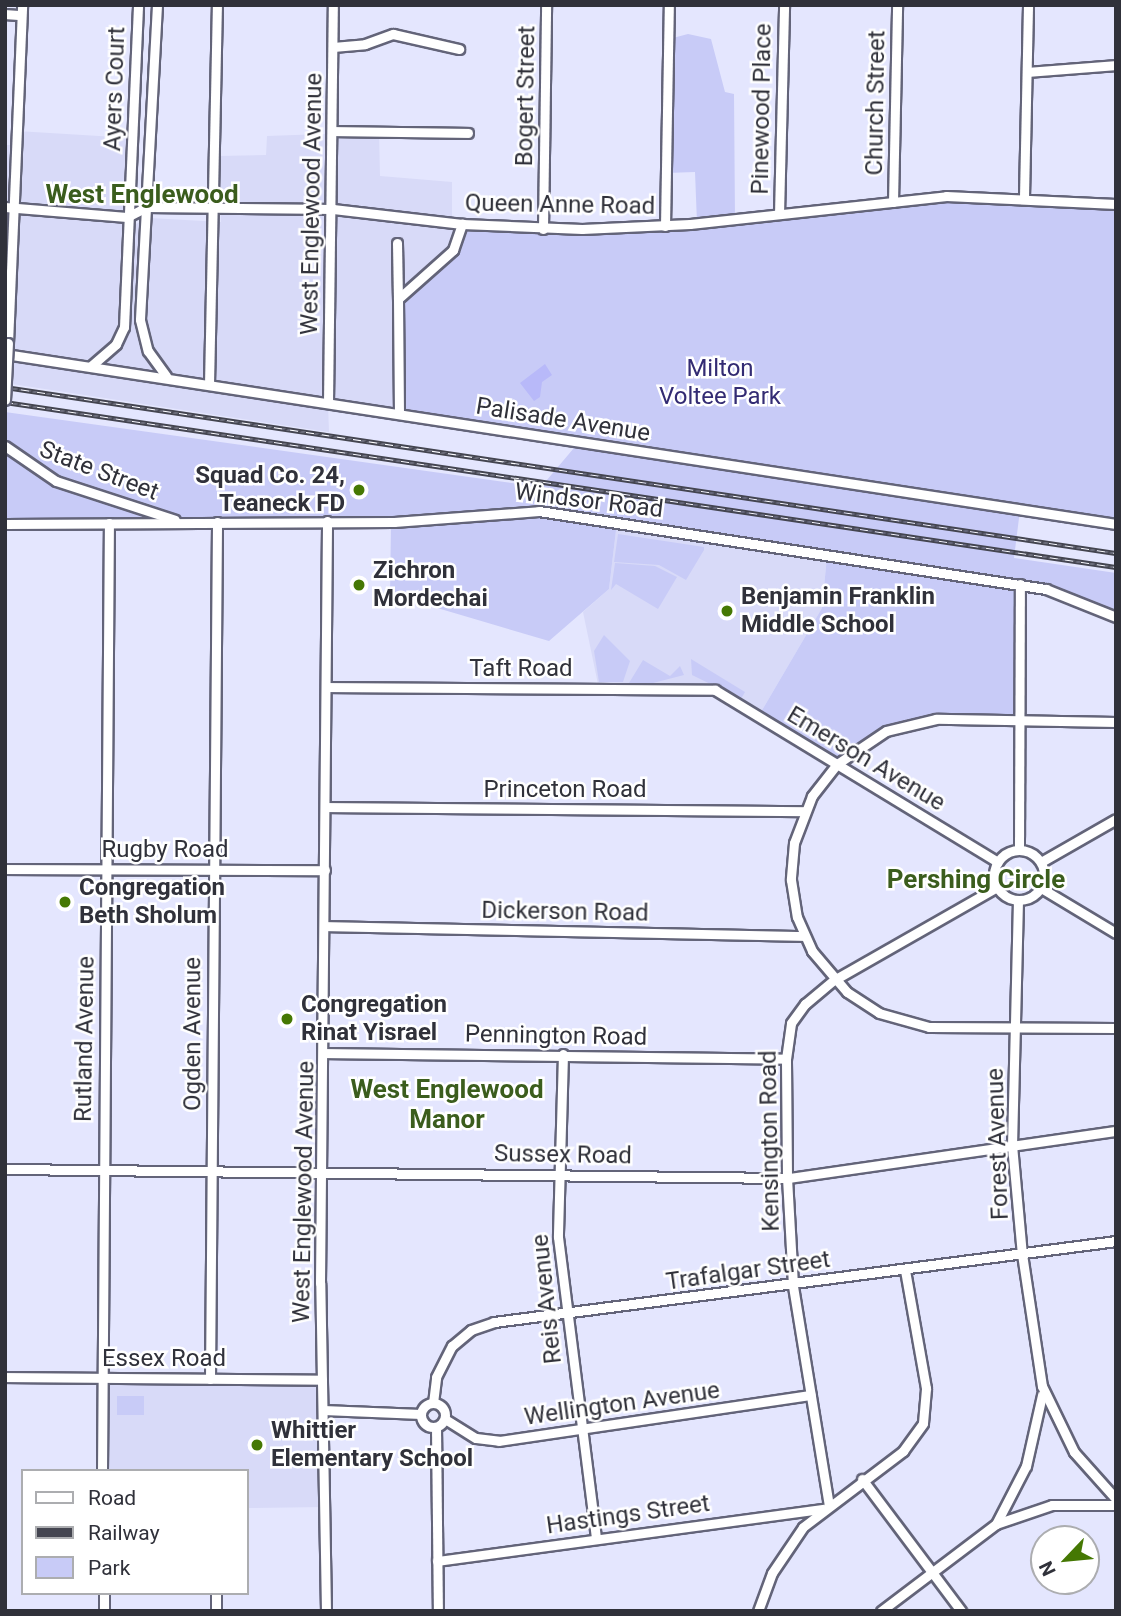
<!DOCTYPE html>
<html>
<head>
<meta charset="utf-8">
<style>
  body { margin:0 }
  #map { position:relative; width:1121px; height:1616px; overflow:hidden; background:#e4e6fe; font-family:Roboto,sans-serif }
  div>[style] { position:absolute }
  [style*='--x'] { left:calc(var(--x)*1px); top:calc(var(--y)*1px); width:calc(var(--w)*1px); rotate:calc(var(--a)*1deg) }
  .built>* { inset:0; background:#d8daf8 }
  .green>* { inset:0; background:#c8cbf7 }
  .water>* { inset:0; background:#b8b9f9 }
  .roads { filter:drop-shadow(2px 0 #636479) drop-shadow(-2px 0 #636479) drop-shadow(0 2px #636479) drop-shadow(0 -2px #636479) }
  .minor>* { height:9px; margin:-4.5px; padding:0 4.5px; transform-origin:4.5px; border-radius:4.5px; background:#fff }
  .minor>.ring { margin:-4.5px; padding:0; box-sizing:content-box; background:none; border:9px solid #fff; border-radius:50% }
  .rail>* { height:5px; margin-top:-2.5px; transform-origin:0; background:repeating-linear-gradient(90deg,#fff 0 8px,#444550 0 16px); box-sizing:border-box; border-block:2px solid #444550 }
  .bridges { filter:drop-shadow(2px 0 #636479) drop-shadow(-2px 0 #636479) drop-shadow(0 2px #636479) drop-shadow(0 -2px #636479) }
  .minor-bridge>* { height:9px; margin:-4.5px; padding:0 4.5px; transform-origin:4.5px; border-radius:4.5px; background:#fff }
  .dots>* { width:19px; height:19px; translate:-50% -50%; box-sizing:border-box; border:4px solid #fff; border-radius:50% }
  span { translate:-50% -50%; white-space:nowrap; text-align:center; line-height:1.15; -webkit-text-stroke:5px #fff; paint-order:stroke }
  .street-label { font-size:24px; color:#30313a }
  .park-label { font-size:24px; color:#332b73 }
  .poi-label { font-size:24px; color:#30313a; font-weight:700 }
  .right { translate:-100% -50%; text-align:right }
  .left { translate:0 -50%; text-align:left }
  .neighbourhood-label { font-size:26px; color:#3b5d1d; font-weight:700 }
  .frame { position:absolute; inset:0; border:7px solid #30313a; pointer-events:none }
  .legend { position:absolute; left:21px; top:1469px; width:228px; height:126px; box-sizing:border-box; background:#fff; border:2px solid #acadb0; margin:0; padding:9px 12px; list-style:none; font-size:21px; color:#30313a }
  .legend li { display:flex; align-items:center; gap:14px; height:35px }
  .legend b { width:35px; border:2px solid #acadb0 }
  .north { position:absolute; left:1030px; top:1525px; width:70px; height:70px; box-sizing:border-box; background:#fff; border:2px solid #acadb0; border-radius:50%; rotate:244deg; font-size:19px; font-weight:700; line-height:28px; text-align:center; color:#30313a }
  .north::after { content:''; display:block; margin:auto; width:24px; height:32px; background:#457803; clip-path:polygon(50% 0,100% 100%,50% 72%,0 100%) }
</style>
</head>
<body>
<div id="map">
  <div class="built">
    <i style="clip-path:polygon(17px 131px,132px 138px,122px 230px,150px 218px,221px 222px,219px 156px,266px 155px,267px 136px,379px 132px,380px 176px,452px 182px,452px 223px,462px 224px,399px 414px,328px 404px,329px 432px,5px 383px,5px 145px,16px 145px)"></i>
    <i style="clip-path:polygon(617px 522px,827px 556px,822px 608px,758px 717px,715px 690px,599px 689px,583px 612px,609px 589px)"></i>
    <i style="clip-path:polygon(101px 1378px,322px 1380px,324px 1507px,247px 1508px,247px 1471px,102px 1471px)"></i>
  </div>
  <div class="green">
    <i style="clip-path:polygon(688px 34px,711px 39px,725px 92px,734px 94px,735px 219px,946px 196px,1116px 204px,1116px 524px,1020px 510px,1014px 558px,1116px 573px,1116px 617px,1020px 584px,1022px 720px,936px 719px,901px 726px,837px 764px,758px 717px,822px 608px,827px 556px,617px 522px,609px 589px,549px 641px,390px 594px,391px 523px,5px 524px,5px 412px,541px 487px,579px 442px,399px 414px,398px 299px,446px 257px,462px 224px,543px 229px,697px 223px,695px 172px,666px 173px,669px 39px)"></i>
    <i style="clip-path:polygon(618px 534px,704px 547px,704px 550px,686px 580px,659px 565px,614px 562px)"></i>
    <i style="clip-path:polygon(615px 563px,655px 566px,677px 577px,658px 609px,616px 584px,611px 590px)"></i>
    <i style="clip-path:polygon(604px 635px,630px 661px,623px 682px,599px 682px,594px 651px)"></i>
    <i style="clip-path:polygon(691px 659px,745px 692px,741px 699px,692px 675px)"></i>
    <i style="clip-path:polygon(643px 660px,670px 676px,680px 666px,684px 675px,653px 683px,629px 683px)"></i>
    <i style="clip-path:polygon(117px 1396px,144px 1396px,144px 1415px,117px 1415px)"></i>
  </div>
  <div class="water">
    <i style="clip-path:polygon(545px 364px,552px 375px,542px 382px,540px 397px,534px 401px,520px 383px)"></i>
  </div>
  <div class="roads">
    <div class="minor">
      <i style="--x:157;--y:5;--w:315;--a:93.1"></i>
      <i style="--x:140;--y:320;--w:32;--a:76"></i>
      <i style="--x:148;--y:351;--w:31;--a:54"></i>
      <i style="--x:5;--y:14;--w:16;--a:4"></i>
      <i style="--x:333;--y:47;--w:32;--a:-5"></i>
      <i style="--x:365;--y:44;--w:30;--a:-20"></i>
      <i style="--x:393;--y:34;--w:68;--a:12.8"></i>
      <i style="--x:1028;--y:72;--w:88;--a:-4.5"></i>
      <i style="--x:333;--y:131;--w:135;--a:0.8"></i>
      <i style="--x:1024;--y:197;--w:192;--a:-88.8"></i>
      <i style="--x:893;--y:202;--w:197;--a:-88.8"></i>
      <i style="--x:5;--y:207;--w:122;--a:4.7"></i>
      <i style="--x:127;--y:217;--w:22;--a:-27"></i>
      <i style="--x:147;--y:207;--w:186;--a:0.6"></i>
      <i style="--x:333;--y:209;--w:130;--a:6.6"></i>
      <i style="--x:462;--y:224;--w:120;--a:2.4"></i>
      <i style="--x:582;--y:229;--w:108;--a:-2.7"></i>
      <i style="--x:690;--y:224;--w:258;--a:-6.2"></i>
      <i style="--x:946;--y:196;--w:170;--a:2.7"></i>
      <i style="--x:779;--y:214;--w:209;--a:-88.6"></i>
      <i style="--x:665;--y:226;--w:221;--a:-89"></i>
      <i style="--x:543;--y:229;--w:224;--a:-89.2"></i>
      <i style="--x:397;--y:243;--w:56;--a:89"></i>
      <i style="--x:8;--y:343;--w:338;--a:-87.6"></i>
      <i style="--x:5;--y:354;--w:1124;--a:8.7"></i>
      <i style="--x:91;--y:366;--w:33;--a:-41"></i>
      <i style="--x:116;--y:344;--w:19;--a:-65"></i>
      <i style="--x:124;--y:327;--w:322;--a:-87.5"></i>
      <i style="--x:209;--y:384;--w:379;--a:-88.8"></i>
      <i style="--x:328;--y:403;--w:398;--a:-89.3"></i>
      <i style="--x:399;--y:414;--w:115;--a:-90.5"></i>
      <i style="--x:398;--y:299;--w:74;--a:-41.7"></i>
      <i style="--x:453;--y:250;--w:28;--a:-71"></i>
      <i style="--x:5;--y:446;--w:62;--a:34.5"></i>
      <i style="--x:56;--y:481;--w:125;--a:18.1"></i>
      <i style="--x:5;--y:524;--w:389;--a:-0.3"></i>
      <i style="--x:394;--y:522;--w:145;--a:-4.3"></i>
      <i style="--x:539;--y:511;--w:513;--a:8.75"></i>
      <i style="--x:1046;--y:589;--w:75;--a:21.8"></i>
      <i style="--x:326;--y:687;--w:389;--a:0.4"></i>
      <i style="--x:715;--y:690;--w:331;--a:31.3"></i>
      <i style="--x:1116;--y:722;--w:180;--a:-179"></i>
      <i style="--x:936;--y:719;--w:51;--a:166.5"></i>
      <i style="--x:886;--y:731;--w:59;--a:146"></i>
      <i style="--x:837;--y:764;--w:41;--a:128"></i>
      <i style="--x:812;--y:796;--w:50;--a:111"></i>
      <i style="--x:794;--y:843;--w:37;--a:95"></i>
      <i style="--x:791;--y:880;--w:37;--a:81"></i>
      <i style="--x:797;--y:917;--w:37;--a:66"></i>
      <i style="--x:812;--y:951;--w:54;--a:49.5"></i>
      <i style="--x:847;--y:992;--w:38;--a:33"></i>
      <i style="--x:879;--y:1013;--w:52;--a:15.6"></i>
      <i style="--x:929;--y:1027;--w:187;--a:0.3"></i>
      <i style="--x:326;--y:807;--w:478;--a:0.5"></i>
      <i style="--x:1019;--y:849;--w:265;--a:-89.8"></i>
      <i class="ring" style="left:994px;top:850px;width:41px;height:41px"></i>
      <i style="--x:1041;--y:862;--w:86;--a:-29.8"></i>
      <i style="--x:5;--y:869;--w:320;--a:0.2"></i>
      <i style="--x:1041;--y:888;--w:87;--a:31"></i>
      <i style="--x:1018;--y:900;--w:245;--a:91.4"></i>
      <i style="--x:1012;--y:1145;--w:109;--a:84.8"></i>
      <i style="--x:1022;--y:1254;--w:134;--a:81.4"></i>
      <i style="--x:1042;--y:1386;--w:73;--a:64.1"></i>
      <i style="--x:1074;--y:1452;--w:63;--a:48.2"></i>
      <i style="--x:325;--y:926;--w:479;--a:1.2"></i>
      <i style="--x:324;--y:1053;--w:462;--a:0.7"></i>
      <i style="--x:563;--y:1054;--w:183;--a:91.6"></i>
      <i style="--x:558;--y:1237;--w:304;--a:82.8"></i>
      <i style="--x:5;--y:1169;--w:784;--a:0.66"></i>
      <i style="--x:789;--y:1178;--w:330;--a:-8.2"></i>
      <i style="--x:5;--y:1377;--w:317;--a:0.5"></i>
      <i style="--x:210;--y:1379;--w:857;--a:-89.53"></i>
      <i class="ring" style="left:421px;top:1403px;width:15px;height:15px"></i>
      <i style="--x:433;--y:1403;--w:26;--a:-83"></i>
      <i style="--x:436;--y:1377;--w:35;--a:-63"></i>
      <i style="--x:452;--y:1346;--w:25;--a:-40"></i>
      <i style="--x:471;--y:1330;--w:24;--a:-19"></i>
      <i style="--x:494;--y:1322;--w:627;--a:-7.42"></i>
      <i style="--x:323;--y:1410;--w:98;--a:2.3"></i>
      <i style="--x:445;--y:1419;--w:36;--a:32"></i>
      <i style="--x:476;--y:1438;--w:23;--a:7"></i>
      <i style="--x:499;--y:1441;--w:315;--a:-8.4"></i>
      <i style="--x:436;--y:1427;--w:184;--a:89.4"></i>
      <i style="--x:102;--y:1471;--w:948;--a:-89.58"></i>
      <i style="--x:862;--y:1479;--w:165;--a:53.1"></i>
      <i style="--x:829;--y:1506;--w:224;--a:-99.3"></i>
      <i style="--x:793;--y:1285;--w:109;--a:-93.2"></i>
      <i style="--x:787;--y:1176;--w:117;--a:-90.5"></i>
      <i style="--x:786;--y:1059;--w:36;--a:-82"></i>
      <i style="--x:791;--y:1023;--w:24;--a:-54"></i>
      <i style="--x:805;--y:1004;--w:38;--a:-40"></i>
      <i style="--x:834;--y:980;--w:188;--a:-29.7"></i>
      <i style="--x:996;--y:1524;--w:59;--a:-18.7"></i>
      <i style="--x:1052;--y:1505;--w:64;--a:0"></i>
      <i style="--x:437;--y:1561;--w:390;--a:-7.7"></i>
      <i style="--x:104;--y:1593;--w:18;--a:90"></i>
      <i style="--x:216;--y:1593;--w:18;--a:90"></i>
      <i style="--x:326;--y:1611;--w:328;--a:-91"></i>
      <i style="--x:320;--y:1283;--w:762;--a:-89.47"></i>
      <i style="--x:758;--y:1611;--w:40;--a:-69.8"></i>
      <i style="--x:772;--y:1573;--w:55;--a:-56"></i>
      <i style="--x:803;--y:1527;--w:126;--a:-37.2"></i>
      <i style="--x:903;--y:1451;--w:34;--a:-54"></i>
      <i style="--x:923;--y:1423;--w:35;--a:-85"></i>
      <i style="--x:926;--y:1388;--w:120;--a:-100.1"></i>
      <i style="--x:881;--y:1611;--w:144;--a:-37.1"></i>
      <i style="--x:996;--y:1524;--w:65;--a:-62.7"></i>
      <i style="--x:1026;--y:1466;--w:73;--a:-77.3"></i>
    </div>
  </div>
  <div class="rail">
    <i style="--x:5;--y:387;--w:1123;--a:8.5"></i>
    <i style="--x:5;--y:402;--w:1123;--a:8.45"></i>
  </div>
  <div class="bridges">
    <div class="minor-bridge">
      <i style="--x:5;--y:400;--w:57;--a:-87"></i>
    </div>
  </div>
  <div class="dots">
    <i style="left:359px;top:490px;background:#457803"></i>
    <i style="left:359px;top:585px;background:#457803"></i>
    <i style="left:727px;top:611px;background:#457803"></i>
    <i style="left:65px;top:902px;background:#457803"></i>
    <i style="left:287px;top:1019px;background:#457803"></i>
    <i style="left:257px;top:1445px;background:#457803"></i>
  </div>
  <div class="street-label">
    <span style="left:115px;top:89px;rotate:-88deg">Ayers Court</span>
    <span style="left:526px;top:96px;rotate:-89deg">Bogert Street</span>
    <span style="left:876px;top:103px;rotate:-89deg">Church Street</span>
    <span style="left:762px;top:109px;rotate:-89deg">Pinewood Place</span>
    <span style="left:312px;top:204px;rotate:-89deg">West Englewood Avenue</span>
    <span style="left:560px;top:205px;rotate:1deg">Queen Anne Road</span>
    <span style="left:563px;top:420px;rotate:9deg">Palisade Avenue</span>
    <span style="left:99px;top:471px;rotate:21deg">State Street</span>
    <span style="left:589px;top:501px;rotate:7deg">Windsor Road</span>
    <span style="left:521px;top:669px">Taft Road</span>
    <span style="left:866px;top:759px;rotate:31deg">Emerson Avenue</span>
    <span style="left:565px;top:790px">Princeton Road</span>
    <span style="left:165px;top:850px">Rugby Road</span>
    <span style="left:565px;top:912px;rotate:1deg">Dickerson Road</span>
    <span style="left:193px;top:1034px;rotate:-90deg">Ogden Avenue</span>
    <span style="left:556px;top:1036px;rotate:1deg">Pennington Road</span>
    <span style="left:85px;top:1039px;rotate:-89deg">Rutland Avenue</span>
    <span style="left:770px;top:1141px;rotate:-91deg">Kensington Road</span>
    <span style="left:998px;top:1144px;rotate:-92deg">Forest Avenue</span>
    <span style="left:563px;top:1155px;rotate:1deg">Sussex Road</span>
    <span style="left:304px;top:1192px;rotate:-89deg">West Englewood Avenue</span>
    <span style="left:748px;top:1271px;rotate:-8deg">Trafalgar Street</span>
    <span style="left:547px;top:1299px;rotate:-96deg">Reis Avenue</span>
    <span style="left:164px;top:1359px">Essex Road</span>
    <span style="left:622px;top:1404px;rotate:-8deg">Wellington Avenue</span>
    <span style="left:628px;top:1515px;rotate:-8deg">Hastings Street</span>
  </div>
  <div class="park-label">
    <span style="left:720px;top:383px">Milton<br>Voltee Park</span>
  </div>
  <div class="poi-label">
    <span class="right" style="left:345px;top:490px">Squad Co. 24,<br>Teaneck FD</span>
    <span class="left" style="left:373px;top:585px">Zichron<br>Mordechai</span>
    <span class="left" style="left:741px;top:611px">Benjamin Franklin<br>Middle School</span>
    <span class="left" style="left:79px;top:902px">Congregation<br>Beth Sholum</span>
    <span class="left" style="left:301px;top:1019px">Congregation<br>Rinat Yisrael</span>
    <span class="left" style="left:271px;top:1445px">Whittier<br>Elementary School</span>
  </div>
  <div class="neighbourhood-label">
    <span style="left:142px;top:195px">West Englewood</span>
    <span style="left:976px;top:880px">Pershing Circle</span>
    <span style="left:447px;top:1105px">West Englewood<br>Manor</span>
  </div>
  <div class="frame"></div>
  <ul class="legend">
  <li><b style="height:9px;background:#fff"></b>Road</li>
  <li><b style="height:9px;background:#444550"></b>Railway</li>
  <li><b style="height:19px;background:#c8cbf7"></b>Park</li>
  </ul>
  <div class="north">N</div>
</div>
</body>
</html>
